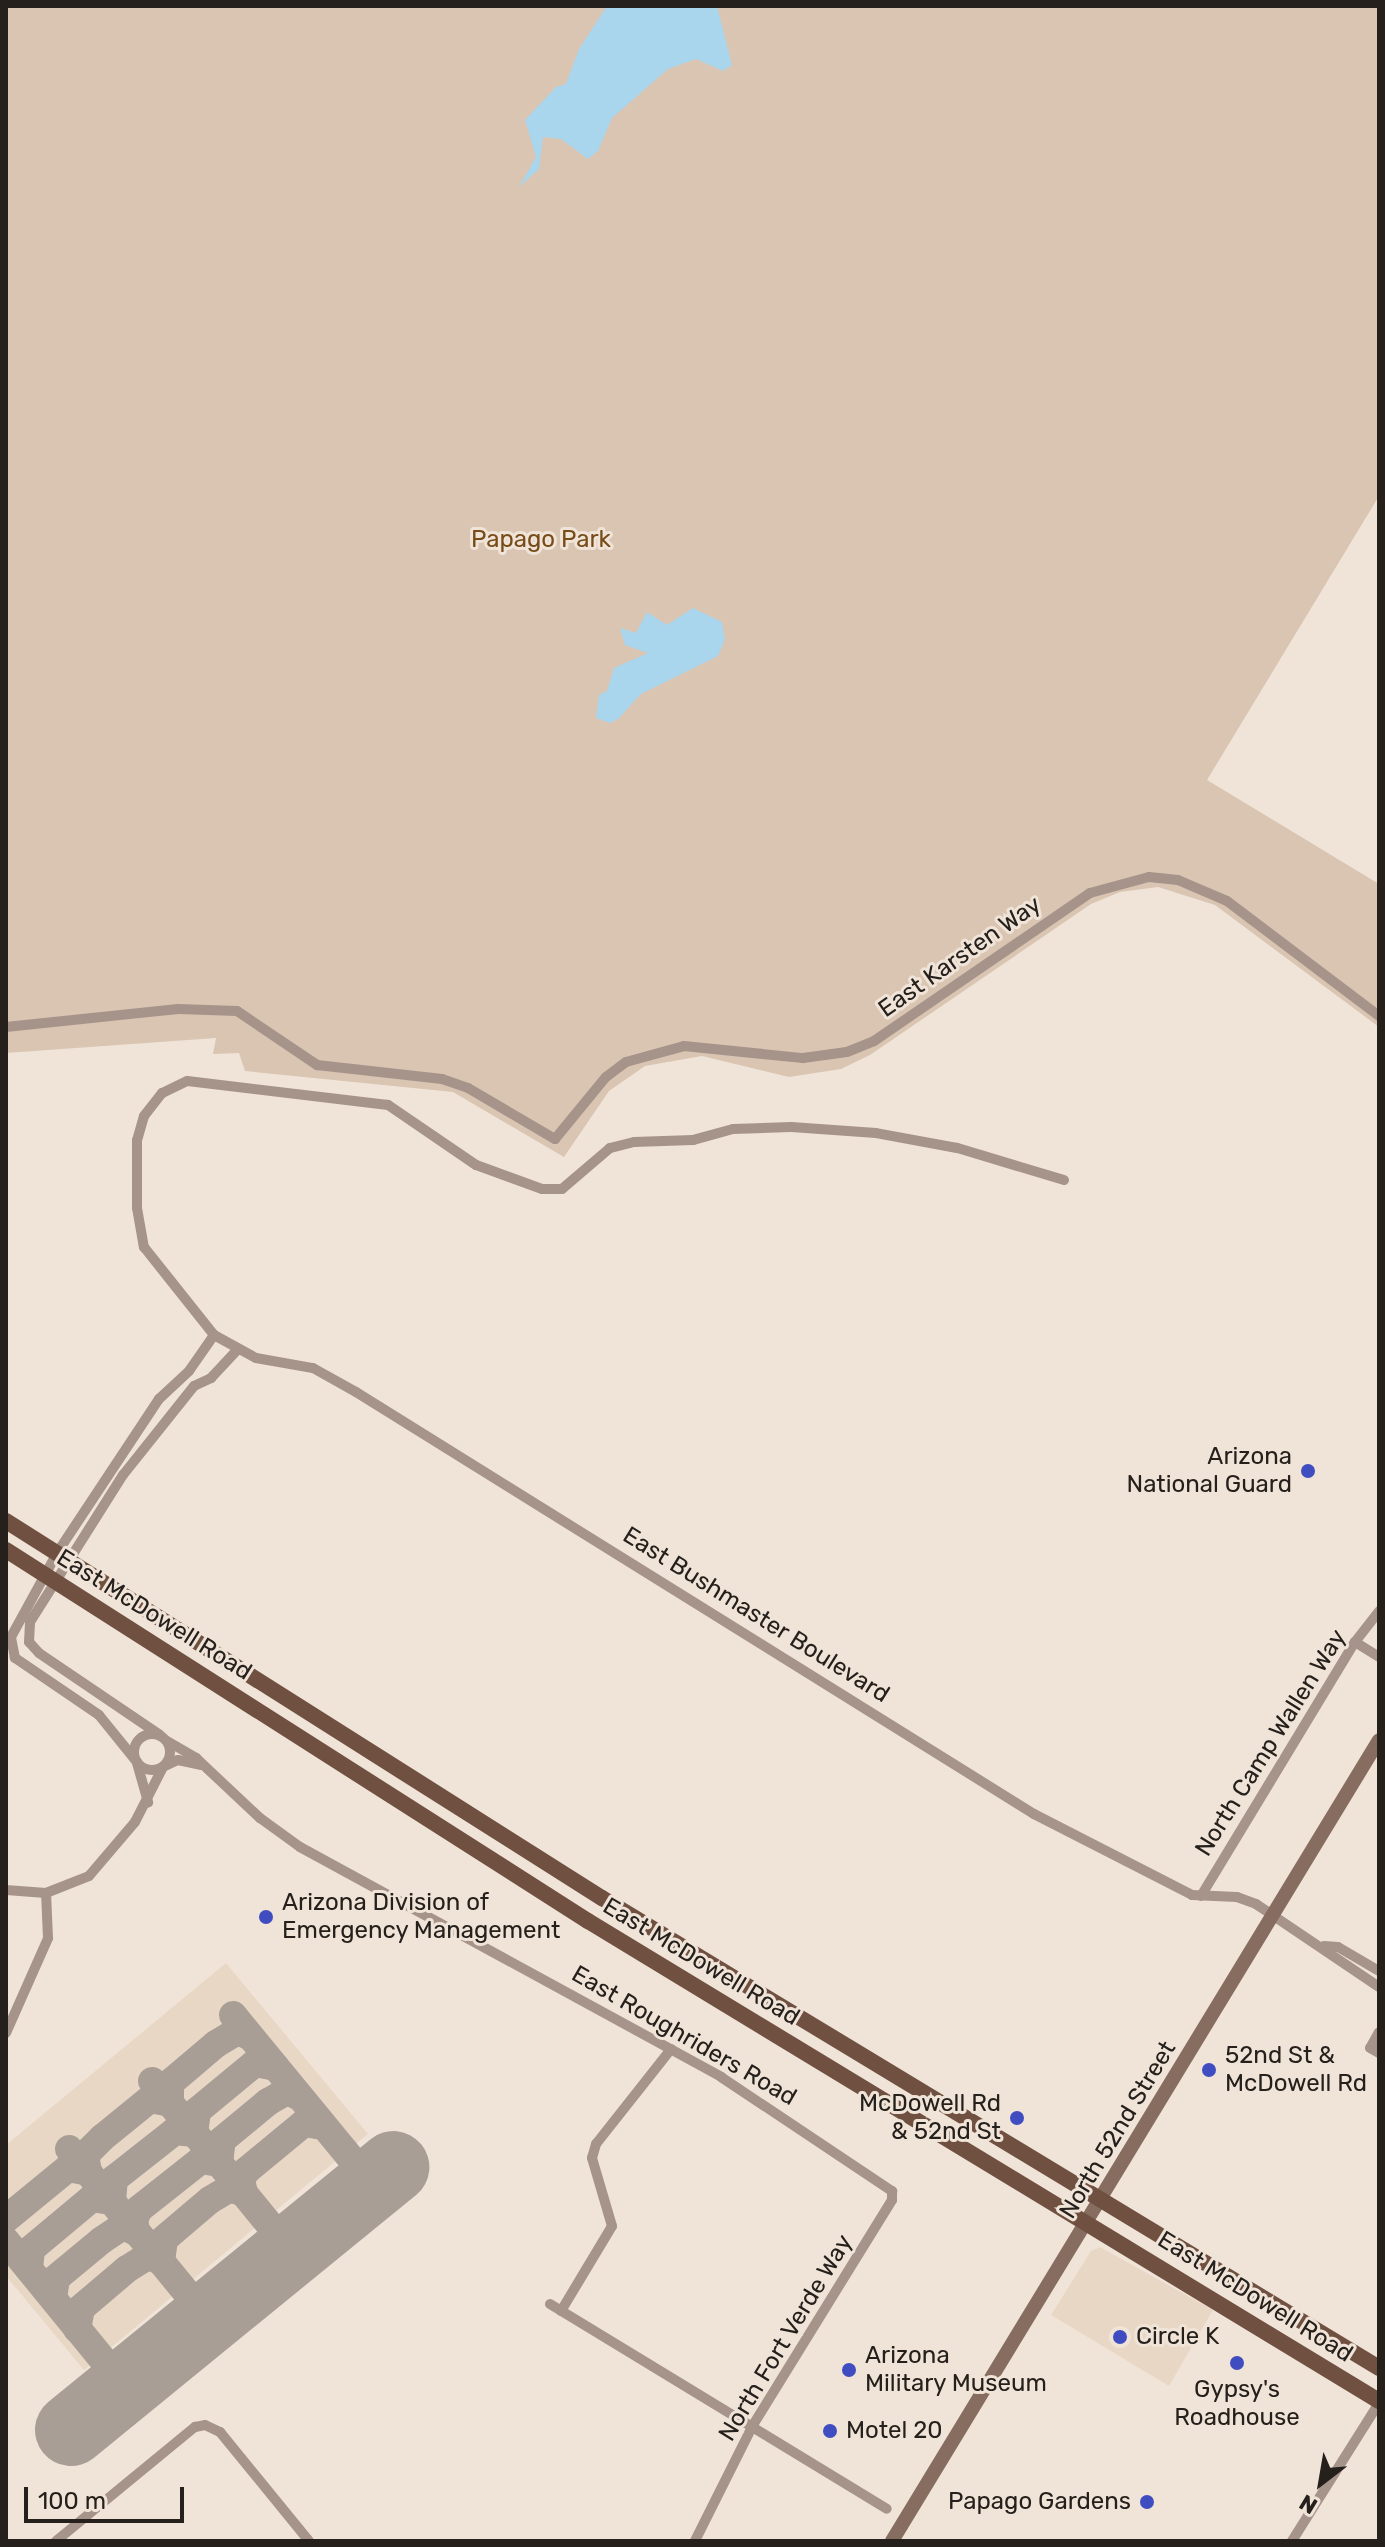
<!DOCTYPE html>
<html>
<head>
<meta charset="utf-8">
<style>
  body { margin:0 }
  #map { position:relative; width:1385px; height:2547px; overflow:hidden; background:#f0e4d8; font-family:Rubik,sans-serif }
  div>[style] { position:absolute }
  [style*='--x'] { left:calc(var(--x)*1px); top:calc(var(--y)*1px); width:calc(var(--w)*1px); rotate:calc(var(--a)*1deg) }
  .built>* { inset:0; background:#e9d7c6 }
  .green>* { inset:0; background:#d9c5b2 }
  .water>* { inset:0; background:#a9d5ed }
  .taxiway>* { height:28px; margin:-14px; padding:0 14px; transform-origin:14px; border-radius:14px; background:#a89e96 }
  .runway>* { height:72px; margin:-36px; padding:0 36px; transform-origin:36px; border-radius:36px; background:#a89e96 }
  .street>* { height:10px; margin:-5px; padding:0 5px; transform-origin:5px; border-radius:5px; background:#a6948b }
  .street>.ring { margin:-5px; padding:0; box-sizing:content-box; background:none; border:10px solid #a6948b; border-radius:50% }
  .secondary>* { height:14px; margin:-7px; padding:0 7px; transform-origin:7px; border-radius:7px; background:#876d60 }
  .primary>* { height:16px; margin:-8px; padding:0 8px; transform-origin:8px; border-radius:8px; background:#705141 }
  .dots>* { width:22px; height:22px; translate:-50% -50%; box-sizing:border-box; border:4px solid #f0e4d8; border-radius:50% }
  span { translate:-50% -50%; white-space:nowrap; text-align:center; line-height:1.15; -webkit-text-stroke:6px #f0e4d8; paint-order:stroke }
  .park-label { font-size:24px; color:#774c19 }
  .street-label { font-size:24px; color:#25201c }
  .poi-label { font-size:24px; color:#25201c }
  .right { translate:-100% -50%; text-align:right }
  .left { translate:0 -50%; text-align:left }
  .frame { position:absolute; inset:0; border:8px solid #25201c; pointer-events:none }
  .north { position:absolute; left:1281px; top:2443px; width:80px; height:80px; -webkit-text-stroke:6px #f0e4d8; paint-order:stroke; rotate:211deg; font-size:22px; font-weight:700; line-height:32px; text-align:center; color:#25201c }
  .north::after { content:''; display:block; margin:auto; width:28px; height:36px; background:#25201c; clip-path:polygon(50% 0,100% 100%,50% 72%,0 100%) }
  .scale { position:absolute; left:24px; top:2487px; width:160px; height:36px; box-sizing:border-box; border:4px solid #25201c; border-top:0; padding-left:10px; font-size:24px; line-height:28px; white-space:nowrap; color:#25201c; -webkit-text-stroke:6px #f0e4d8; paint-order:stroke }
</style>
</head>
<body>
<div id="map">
  <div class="built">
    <i style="clip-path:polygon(226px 1963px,368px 2134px,84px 2370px,6px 2276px,6px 2145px)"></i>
    <i style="clip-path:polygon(1100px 2247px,1213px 2310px,1169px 2386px,1051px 2315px,1091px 2251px)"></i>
  </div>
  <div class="green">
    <i style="clip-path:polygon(6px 6px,1379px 6px,1379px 496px,1207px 780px,1379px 884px,1379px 1027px,1215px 905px,1158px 887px,1120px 892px,1091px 904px,870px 1055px,841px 1069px,789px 1077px,702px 1056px,645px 1066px,609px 1091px,564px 1157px,453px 1092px,245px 1071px,239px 1053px,213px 1054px,216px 1038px,6px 1053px)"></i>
  </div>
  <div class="water">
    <i style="clip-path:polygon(607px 6px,717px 6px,732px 65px,723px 71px,696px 59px,668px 69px,612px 118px,598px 151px,588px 159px,561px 139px,543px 137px,539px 169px,519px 187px,536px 157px,525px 120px,556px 87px,566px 84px,579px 49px)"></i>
    <i style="clip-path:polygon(693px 608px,722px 622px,725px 639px,718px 656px,641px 694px,618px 719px,610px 723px,596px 718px,599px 695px,607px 691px,614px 668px,648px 653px,625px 645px,620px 628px,636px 633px,647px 612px,667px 625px)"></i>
  </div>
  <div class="taxiway">
    <i style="--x:233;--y:2015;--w:219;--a:50.6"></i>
    <i style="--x:152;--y:2081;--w:220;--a:50.7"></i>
    <i style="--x:170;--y:2103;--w:20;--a:-90"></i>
    <i style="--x:170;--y:2083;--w:60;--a:-40.3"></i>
    <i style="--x:216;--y:2044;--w:26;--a:-31"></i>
    <i style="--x:238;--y:2031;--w:14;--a:25"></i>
    <i style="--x:194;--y:2133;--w:22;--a:-82"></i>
    <i style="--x:197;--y:2111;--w:75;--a:-39.6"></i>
    <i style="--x:255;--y:2063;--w:21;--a:11"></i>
    <i style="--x:69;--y:2149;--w:220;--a:50.7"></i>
    <i style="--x:219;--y:2163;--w:23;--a:-83"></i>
    <i style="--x:222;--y:2140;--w:60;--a:-39.6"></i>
    <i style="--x:268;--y:2102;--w:22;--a:-30"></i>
    <i style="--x:287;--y:2091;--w:14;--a:25"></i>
    <i style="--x:88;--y:2172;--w:17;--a:-100"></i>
    <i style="--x:85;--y:2155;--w:24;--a:-45"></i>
    <i style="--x:102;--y:2138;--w:62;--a:-39.1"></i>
    <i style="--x:150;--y:2099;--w:20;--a:11"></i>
    <i style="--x:244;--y:2193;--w:13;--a:-103"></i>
    <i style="--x:241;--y:2180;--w:10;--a:-61"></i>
    <i style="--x:246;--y:2171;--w:75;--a:-39.6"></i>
    <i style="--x:304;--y:2123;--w:20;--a:9"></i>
    <i style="--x:112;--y:2201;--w:22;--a:-85"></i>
    <i style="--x:114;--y:2179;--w:78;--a:-38.2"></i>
    <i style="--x:175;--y:2131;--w:19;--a:6"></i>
    <i style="--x:6;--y:2219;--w:80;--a:-39.4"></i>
    <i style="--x:68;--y:2168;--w:20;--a:11"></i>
    <i style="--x:136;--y:2232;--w:12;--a:-99"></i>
    <i style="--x:134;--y:2220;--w:12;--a:-66"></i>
    <i style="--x:139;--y:2209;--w:79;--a:-38.3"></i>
    <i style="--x:201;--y:2160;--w:18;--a:9"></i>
    <i style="--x:6;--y:2241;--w:188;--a:50.8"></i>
    <i style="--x:161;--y:2261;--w:22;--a:-82"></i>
    <i style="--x:164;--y:2239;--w:60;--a:-40.3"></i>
    <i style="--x:210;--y:2200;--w:23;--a:-31"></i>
    <i style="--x:230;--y:2188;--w:15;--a:20"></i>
    <i style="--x:29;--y:2269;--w:20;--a:-84"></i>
    <i style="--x:31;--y:2249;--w:80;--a:-39.9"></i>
    <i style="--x:92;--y:2198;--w:20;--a:9"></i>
    <i style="--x:53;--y:2298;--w:20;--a:-81"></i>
    <i style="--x:56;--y:2278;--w:60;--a:-39.6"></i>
    <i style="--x:102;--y:2240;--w:25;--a:-34"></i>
    <i style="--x:123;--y:2226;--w:14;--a:25"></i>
    <i style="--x:77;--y:2329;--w:21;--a:-79"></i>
    <i style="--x:81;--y:2308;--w:60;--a:-40.3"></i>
    <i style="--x:127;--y:2269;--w:25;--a:-32"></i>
    <i style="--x:148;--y:2256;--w:14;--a:21"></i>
  </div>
  <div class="runway">
    <i style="--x:71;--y:2430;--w:416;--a:-39.2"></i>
  </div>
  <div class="street">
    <i style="--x:6;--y:1027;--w:173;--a:-6"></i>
    <i style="--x:178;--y:1009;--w:59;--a:1.9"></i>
    <i style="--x:237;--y:1011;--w:97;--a:34"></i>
    <i style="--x:317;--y:1065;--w:126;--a:6.4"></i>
    <i style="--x:442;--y:1079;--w:28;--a:19"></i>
    <i style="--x:468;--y:1088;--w:101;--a:30.4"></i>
    <i style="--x:555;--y:1139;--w:80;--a:-50.6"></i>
    <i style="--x:606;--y:1077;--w:25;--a:-37"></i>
    <i style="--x:626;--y:1062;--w:60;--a:-15.4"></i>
    <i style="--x:684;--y:1046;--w:120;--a:5.8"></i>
    <i style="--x:803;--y:1058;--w:44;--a:-7.8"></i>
    <i style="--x:847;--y:1052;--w:29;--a:-22"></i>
    <i style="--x:874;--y:1041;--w:262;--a:-34.4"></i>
    <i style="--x:1090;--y:893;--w:61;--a:-15.2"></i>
    <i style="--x:1149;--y:877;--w:29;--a:6"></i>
    <i style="--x:1178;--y:880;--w:53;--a:23.2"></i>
    <i style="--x:1227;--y:901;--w:191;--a:37.1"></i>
    <i style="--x:1064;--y:1180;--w:112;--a:-163.3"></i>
    <i style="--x:957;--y:1148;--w:82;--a:-169.5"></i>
    <i style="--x:876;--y:1133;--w:85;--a:-176"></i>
    <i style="--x:791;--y:1127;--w:58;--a:178"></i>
    <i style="--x:733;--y:1129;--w:41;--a:164.6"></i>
    <i style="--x:693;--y:1140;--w:59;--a:178.1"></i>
    <i style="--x:634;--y:1142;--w:25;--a:166"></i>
    <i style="--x:610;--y:1148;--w:63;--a:139.5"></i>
    <i style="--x:562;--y:1189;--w:20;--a:180"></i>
    <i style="--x:542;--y:1189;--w:70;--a:-160"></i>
    <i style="--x:476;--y:1165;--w:107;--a:-145.7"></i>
    <i style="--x:388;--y:1105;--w:202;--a:-173.2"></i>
    <i style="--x:187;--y:1081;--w:28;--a:154"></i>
    <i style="--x:162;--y:1093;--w:29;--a:128"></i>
    <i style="--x:144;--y:1116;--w:25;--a:106"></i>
    <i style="--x:137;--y:1140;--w:68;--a:90"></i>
    <i style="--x:137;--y:1208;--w:40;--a:80"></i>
    <i style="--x:144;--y:1247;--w:112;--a:51.5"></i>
    <i style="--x:214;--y:1335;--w:48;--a:28.7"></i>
    <i style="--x:256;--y:1358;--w:58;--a:10"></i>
    <i style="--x:313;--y:1368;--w:49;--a:29.2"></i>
    <i style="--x:356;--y:1392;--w:799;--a:31.9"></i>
    <i style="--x:1034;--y:1814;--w:178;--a:27.1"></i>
    <i style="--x:1192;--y:1895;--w:45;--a:2.5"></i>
    <i style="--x:1237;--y:1897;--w:20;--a:20"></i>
    <i style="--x:1256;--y:1904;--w:148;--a:34"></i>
    <i style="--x:1355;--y:1642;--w:28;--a:32"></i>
    <i class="ring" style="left:134px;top:1734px;width:26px;height:26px"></i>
    <i style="--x:160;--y:1735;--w:146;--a:-145.9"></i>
    <i style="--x:39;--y:1653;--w:15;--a:-132"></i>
    <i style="--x:29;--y:1642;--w:20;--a:-87"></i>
    <i style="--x:30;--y:1622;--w:174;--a:-57.7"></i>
    <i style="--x:123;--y:1475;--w:114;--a:-51.4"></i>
    <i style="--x:194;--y:1386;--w:19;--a:-25"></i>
    <i style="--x:211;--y:1378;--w:40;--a:-47"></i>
    <i style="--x:167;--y:1741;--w:34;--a:30"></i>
    <i style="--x:196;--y:1758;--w:88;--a:43.2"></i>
    <i style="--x:260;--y:1818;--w:49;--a:35.9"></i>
    <i style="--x:300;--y:1847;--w:480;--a:28.6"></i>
    <i style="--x:721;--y:2077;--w:206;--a:33.7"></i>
    <i style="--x:892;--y:2191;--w:9;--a:90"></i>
    <i style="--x:892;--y:2200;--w:267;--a:121.7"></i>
    <i style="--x:752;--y:2427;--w:127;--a:116.6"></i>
    <i style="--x:137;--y:1762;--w:60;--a:-129"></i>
    <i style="--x:99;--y:1715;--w:102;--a:-145.8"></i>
    <i style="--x:15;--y:1658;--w:21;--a:-101"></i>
    <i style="--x:11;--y:1637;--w:96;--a:-61.3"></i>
    <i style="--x:57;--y:1553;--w:185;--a:-56.5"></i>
    <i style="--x:159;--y:1399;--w:41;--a:-43"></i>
    <i style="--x:189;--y:1371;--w:44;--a:-55.2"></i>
    <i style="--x:137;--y:1763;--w:41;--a:74.2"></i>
    <i style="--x:165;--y:1766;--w:14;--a:-25"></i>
    <i style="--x:178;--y:1760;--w:24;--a:12"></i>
    <i style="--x:6;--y:1890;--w:40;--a:4.3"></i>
    <i style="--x:46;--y:1893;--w:46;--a:-21.6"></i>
    <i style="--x:89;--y:1876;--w:71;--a:-49.6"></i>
    <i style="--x:135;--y:1822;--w:62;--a:-63"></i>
    <i style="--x:1201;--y:1896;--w:297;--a:-58.8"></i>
    <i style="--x:1355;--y:1642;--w:39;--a:-52"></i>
    <i style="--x:1324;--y:1946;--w:14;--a:4"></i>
    <i style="--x:1338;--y:1947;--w:48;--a:30.3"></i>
    <i style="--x:1379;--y:2032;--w:18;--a:119"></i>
    <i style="--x:1370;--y:2048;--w:10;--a:29"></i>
    <i style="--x:6;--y:2033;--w:104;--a:-66.1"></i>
    <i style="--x:48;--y:1938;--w:45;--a:-92.5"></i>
    <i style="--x:550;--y:2304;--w:394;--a:31.3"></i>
    <i style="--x:561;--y:2311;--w:99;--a:-59"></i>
    <i style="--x:612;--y:2226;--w:71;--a:-106.4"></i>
    <i style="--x:592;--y:2158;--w:15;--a:-74"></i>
    <i style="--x:596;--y:2144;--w:121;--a:-51.7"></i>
    <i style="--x:56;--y:2541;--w:180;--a:-39.4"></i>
    <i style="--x:195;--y:2427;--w:10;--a:-11"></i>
    <i style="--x:205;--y:2425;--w:17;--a:25"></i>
    <i style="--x:220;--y:2432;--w:141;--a:50.8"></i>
    <i style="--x:1292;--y:2541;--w:163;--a:-57.8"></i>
  </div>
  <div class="secondary">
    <i style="--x:892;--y:2541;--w:937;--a:-58.7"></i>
  </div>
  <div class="primary">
    <i style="--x:6;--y:1521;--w:705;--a:32.32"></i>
    <i style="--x:602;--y:1898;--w:908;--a:31.17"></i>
    <i style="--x:6;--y:1550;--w:690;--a:32.52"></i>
    <i style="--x:588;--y:1921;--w:925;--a:31.25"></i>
  </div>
  <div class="dots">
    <i style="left:1308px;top:1471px;background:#404dc1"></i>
    <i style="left:266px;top:1917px;background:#404dc1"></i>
    <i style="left:1209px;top:2070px;background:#404dc1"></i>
    <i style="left:1017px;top:2118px;background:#404dc1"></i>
    <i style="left:1120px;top:2337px;background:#404dc1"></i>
    <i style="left:1237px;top:2363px;background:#404dc1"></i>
    <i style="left:849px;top:2370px;background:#404dc1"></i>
    <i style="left:830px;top:2431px;background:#404dc1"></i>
    <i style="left:1147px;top:2502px;background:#404dc1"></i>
  </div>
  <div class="park-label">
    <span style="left:541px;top:540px">Papago Park</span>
  </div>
  <div class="street-label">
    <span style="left:960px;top:957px;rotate:-35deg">East Karsten Way</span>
    <span style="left:154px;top:1615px;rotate:32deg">East McDowell Road</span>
    <span style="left:756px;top:1615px;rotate:32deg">East Bushmaster Boulevard</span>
    <span style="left:1271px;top:1743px;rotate:-58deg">North Camp Wallen Way</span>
    <span style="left:701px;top:1962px;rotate:31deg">East McDowell Road</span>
    <span style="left:684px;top:2036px;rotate:30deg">East Roughriders Road</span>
    <span style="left:1118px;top:2130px;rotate:-59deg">North 52nd Street</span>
    <span style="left:1255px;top:2297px;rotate:32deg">East McDowell Road</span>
    <span style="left:786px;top:2338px;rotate:-59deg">North Fort Verde Way</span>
  </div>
  <div class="poi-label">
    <span class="right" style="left:1292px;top:1471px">Arizona<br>National Guard</span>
    <span class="left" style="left:282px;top:1917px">Arizona Division of<br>Emergency Management</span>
    <span class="left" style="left:1225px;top:2070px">52nd St &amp;<br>McDowell Rd</span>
    <span class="right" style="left:1001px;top:2118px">McDowell Rd<br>&amp; 52nd St</span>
    <span class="left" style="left:1136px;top:2337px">Circle K</span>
    <span class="left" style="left:865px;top:2370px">Arizona<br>Military Museum</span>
    <span style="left:1237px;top:2404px">Gypsy's<br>Roadhouse</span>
    <span class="left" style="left:846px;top:2431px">Motel 20</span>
    <span class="right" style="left:1131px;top:2502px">Papago Gardens</span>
  </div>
  <div class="frame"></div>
  <div class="north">N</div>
  <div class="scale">100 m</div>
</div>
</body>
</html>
